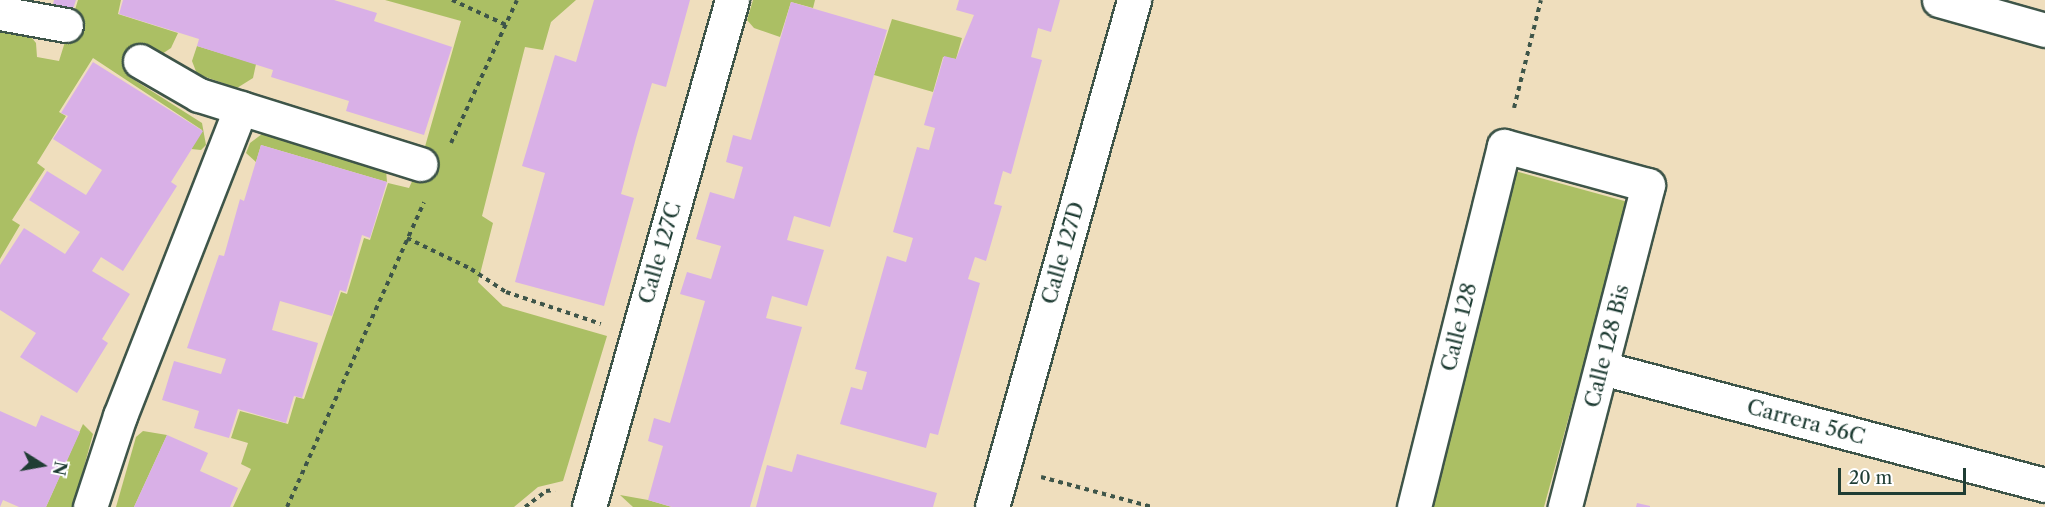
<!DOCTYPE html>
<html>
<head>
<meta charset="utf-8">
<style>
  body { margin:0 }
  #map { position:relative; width:2045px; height:507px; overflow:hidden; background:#efdebd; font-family:"Libre Caslon Text",serif }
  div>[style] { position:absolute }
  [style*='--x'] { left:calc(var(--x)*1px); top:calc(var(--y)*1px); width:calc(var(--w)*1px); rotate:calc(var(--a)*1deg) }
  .green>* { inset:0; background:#abbf64 }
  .building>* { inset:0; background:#d9b0e7 }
  .path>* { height:4px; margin-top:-2px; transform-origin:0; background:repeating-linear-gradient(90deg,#3e5549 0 4.5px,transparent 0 9px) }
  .roads { filter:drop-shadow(2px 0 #3e5549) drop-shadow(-2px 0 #3e5549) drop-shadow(0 2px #3e5549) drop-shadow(0 -2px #3e5549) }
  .minor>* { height:33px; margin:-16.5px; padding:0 16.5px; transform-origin:16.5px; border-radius:16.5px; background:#fff }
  span { translate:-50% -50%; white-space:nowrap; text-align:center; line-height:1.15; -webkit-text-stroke:6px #fff; paint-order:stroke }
  .street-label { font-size:21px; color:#1f3d34 }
  .north { position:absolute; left:12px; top:435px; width:60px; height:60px; -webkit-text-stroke:4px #fff; paint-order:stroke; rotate:101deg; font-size:16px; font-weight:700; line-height:24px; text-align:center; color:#1f3d34 }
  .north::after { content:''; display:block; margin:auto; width:21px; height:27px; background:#1f3d34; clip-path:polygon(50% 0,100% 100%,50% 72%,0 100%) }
  .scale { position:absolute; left:1838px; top:468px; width:128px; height:27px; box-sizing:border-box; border:3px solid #1f3d34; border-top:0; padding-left:8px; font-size:18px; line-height:21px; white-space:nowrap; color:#1f3d34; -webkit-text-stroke:4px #fff; paint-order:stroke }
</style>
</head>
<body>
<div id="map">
  <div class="green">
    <i style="clip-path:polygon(78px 0,121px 0,118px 14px,178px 33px,171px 48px,159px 56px,146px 49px,128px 76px,202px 123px,206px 145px,201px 150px,191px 149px,202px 130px,93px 58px,59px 112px,66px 116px,37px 163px,45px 169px,12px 220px,20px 225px,0 259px,0 28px,27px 32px,36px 43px,37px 57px,59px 61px)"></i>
    <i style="clip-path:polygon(385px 0,576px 0,551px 22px,543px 50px,525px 47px,482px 216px,493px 223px,478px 282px,503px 306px,607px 336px,563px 481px,538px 487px,514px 507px,233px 507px,251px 469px,241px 464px,248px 443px,231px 438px,240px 411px,288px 424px,296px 397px,304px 399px,341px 292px,347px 294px,364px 238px,370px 240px,388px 183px,409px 188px,420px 164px,461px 21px)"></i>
    <i style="clip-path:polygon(753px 0,815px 0,813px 8px,791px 2px,780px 37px,754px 28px,747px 20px)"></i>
    <i style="clip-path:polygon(892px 19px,962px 38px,956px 59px,943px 57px,933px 92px,874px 75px)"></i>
    <i style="clip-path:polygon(197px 46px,256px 64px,253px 78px,237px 88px,197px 74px,192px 61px)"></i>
    <i style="clip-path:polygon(262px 134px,386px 170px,387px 182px,261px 145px,256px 162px,246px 153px,250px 143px)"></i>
    <i style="clip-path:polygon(1515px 171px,1628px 202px,1544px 507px,1428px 507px)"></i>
    <i style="clip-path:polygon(83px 424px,93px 434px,73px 507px,46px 507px)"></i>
    <i style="clip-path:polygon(143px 431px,167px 435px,134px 507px,116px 507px,136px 437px)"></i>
    <i style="clip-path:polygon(620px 495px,648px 500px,672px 507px,633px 507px)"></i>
  </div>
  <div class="building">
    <i style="clip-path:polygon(54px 0,76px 0,71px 15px,52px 9px)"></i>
    <i style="clip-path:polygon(123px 0,334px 0,377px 13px,374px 21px,452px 47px,424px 135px,346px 111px,349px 101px,271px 77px,273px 70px,197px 46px,199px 39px,119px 14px)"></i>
    <i style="clip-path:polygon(594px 0,690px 0,666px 87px,652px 83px,636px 138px,621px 194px,634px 198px,604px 306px,515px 282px,545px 173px,522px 166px,555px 55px,576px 62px)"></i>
    <i style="clip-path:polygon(959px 0,1060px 0,1051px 32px,1038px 28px,1031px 57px,1042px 60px,1011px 174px,1003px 171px,994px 204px,1002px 206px,986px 261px,975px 257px,968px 279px,980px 283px,938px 435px,930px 433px,926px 448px,840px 424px,851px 387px,862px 390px,867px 372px,855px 369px,887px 256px,906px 262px,913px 238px,893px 232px,917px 147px,929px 150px,935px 128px,924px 125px,944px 56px,956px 59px,974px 15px,956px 10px)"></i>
    <i style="clip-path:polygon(791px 2px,887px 30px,830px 227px,794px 216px,787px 240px,824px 250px,807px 306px,772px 296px,766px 318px,802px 327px,750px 507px,672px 507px,648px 500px,663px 446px,648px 441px,654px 418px,670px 423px,705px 301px,680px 294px,687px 272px,711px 279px,721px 246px,696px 239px,710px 192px,734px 199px,743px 167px,726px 162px,733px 135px,751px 140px)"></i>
    <i style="clip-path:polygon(93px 62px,203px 131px,171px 182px,177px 186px,123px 271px,101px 257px,92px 271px,130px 294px,102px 339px,108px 343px,77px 393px,20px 357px,36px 333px,0 310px,0 265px,24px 228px,65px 254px,80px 232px,29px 200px,47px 171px,86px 195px,102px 170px,53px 139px,68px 116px,61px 113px)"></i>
    <i style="clip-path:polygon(261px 145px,387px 182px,370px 238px,362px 235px,346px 292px,340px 290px,332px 316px,280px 301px,272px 330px,318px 343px,302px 398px,294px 396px,286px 423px,238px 409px,229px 438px,194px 428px,199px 411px,162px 400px,174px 361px,221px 374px,226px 359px,187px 348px,219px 255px,224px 256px,240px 199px,244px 201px)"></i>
    <i style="clip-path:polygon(0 411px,36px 427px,41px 415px,80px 432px,46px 507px,19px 507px,3px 500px,0 507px)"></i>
    <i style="clip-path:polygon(167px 435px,208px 453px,200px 471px,238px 488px,230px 507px,134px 507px)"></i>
    <i style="clip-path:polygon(797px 454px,937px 493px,933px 507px,756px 507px,767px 465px,792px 472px)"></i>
    <i style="clip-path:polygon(1637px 503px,1650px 506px,1650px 507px,1636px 507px)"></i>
  </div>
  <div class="path">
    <i style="--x:452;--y:0;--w:60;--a:24.8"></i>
    <i style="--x:1514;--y:108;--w:111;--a:-76"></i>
    <i style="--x:451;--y:143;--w:157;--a:-65.2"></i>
    <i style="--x:407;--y:238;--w:71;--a:25.8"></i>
    <i style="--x:471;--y:269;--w:42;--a:33.3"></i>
    <i style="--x:506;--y:292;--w:100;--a:18.6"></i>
    <i style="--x:1041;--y:477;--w:115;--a:15.1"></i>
    <i style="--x:287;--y:507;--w:334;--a:-65.8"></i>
    <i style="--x:525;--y:507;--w:26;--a:-37"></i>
    <i style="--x:546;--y:491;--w:9;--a:-6"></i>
  </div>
  <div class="roads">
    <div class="minor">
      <i style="--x:1939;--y:0;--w:110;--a:15.8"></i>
      <i style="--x:0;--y:13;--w:67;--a:10.3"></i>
      <i style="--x:140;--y:61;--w:68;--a:30"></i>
      <i style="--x:199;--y:95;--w:232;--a:17.3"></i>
      <i style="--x:1602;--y:368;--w:458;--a:14.8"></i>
      <i style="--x:90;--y:507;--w:96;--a:-71.8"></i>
      <i style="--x:120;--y:416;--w:331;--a:-68.6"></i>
      <i style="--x:589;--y:507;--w:527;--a:-74.25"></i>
      <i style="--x:992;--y:507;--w:527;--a:-74.35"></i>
      <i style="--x:1414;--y:507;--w:372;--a:-76"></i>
      <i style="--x:1504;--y:146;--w:149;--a:15.2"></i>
      <i style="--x:1648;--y:185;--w:333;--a:104.5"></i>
    </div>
  </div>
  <div class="street-label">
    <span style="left:660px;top:253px;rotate:-74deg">Calle 127C</span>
    <span style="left:1063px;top:253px;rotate:-74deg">Calle 127D</span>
    <span style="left:1459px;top:327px;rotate:-76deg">Calle 128</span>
    <span style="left:1607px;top:346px;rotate:-76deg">Calle 128 Bis</span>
    <span style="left:1806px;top:422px;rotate:15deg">Carrera 56C</span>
  </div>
  <div class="north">N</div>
  <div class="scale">20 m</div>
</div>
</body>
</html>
